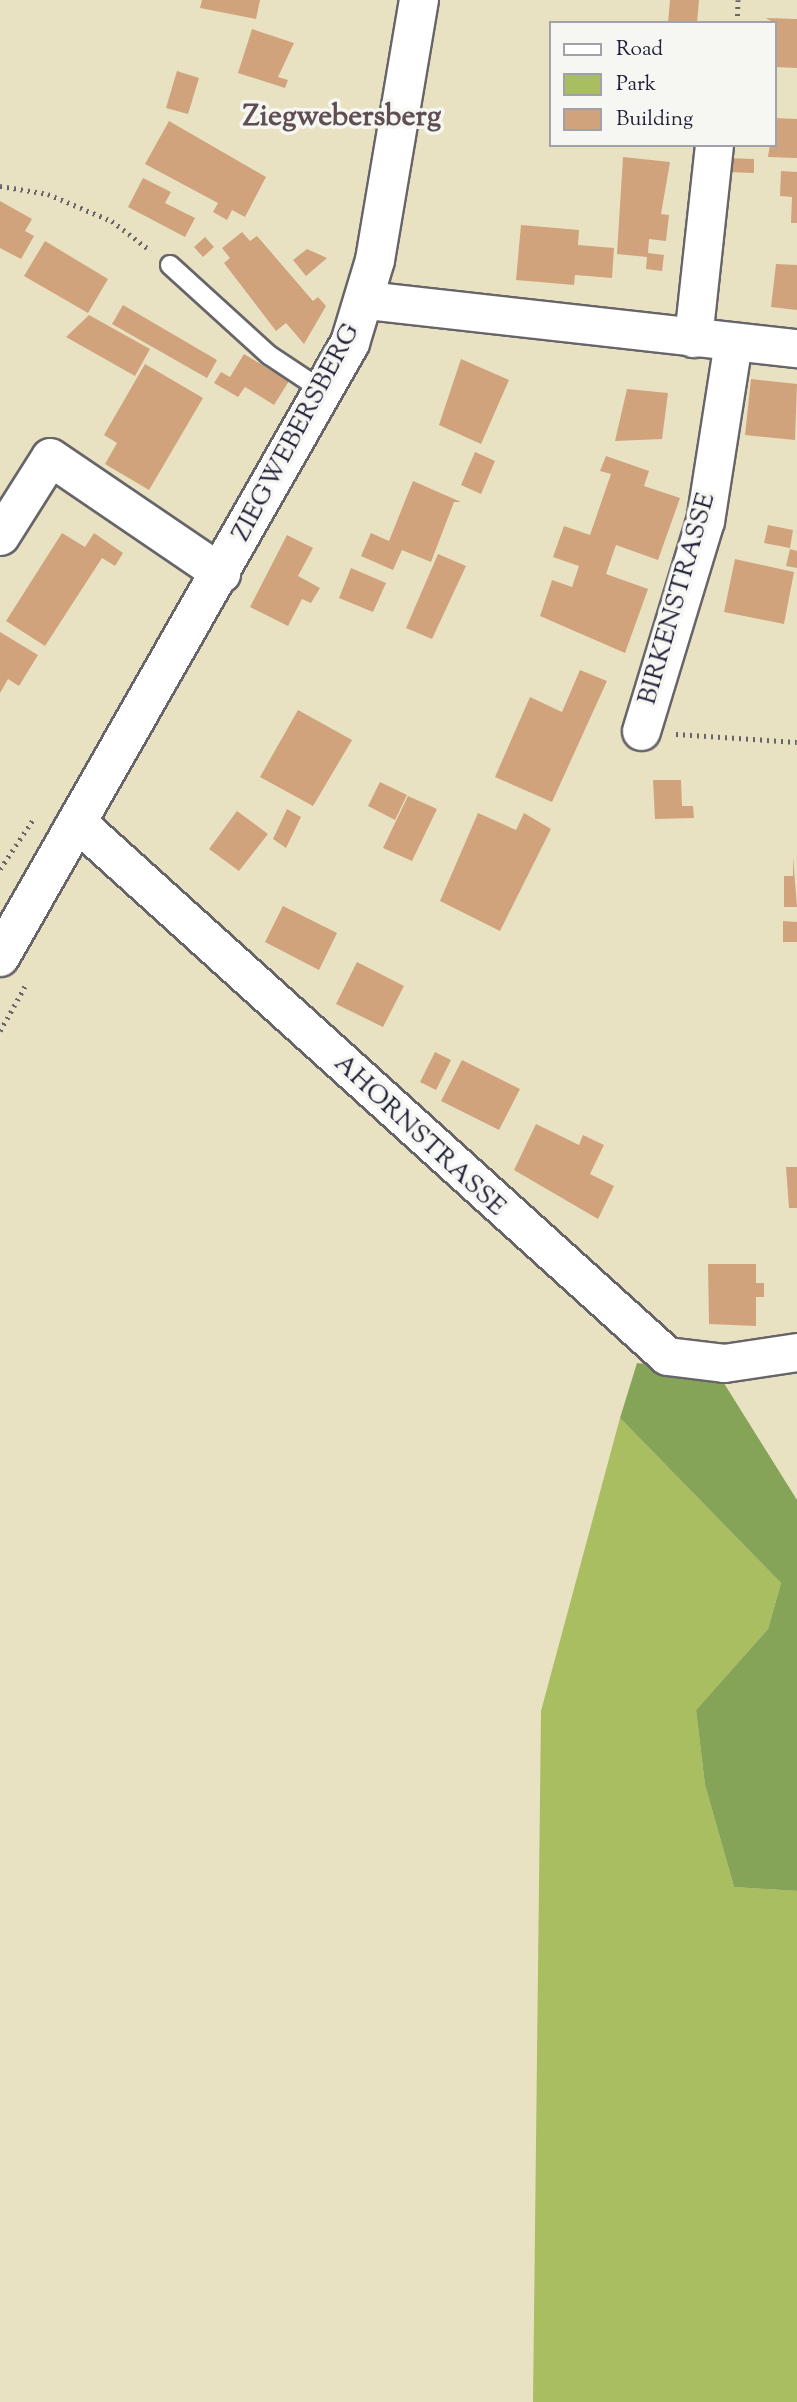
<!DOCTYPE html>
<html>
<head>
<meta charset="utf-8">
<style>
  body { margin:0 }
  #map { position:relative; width:797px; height:2402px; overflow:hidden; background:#e9e2c2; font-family:"Sorts Mill Goudy",serif }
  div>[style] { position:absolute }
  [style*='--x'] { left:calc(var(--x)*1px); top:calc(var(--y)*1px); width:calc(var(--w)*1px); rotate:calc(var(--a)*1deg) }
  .green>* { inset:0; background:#a9bd61 }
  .forest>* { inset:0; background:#86a457 }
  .building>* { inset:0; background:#d0a37c }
  .path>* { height:4.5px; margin-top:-2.25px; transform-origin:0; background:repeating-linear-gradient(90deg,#68656a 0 2px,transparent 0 7px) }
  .roads { filter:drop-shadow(2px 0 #68656a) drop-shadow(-2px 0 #68656a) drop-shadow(0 2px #68656a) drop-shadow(0 -2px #68656a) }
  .lane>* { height:18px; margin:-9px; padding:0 9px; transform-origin:9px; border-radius:9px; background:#fff }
  .street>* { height:37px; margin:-18.5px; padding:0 18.5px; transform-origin:18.5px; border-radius:18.5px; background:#fff }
  .secondary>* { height:38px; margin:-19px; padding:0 19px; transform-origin:19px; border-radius:19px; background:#fff }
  span { translate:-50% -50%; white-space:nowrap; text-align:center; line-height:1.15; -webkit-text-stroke:7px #f6f6f2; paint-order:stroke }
  .street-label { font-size:26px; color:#22223b }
  .quarter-label { font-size:30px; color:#5f4f52; font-weight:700 }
  .legend { position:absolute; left:549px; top:21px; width:228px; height:126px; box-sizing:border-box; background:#f6f6f2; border:2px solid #a1a1a9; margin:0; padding:9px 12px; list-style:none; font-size:21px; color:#22223b }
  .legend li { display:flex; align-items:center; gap:14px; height:35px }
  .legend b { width:35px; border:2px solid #a1a1a9 }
</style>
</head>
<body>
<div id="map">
  <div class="green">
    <i style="clip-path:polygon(620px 1418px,781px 1583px,768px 1629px,696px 1710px,705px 1785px,734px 1887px,797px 1891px,797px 2402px,533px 2402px,541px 1711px)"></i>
  </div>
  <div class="forest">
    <i style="clip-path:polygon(637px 1363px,717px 1372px,797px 1500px,797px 1891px,734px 1887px,705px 1785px,696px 1710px,768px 1629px,781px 1583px,620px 1418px)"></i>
  </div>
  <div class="building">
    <i style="clip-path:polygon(202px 0,260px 0,256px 19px,200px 8px)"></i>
    <i style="clip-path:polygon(670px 0,699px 0,697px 23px,668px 23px)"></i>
    <i style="clip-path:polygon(766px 18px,797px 19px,797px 68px,774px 67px,774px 23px)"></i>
    <i style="clip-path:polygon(252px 29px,294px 43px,278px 77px,288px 80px,285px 88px,238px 73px)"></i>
    <i style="clip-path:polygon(177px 71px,199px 78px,188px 114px,166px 108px)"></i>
    <i style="clip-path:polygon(774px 118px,797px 119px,797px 158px,768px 157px)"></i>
    <i style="clip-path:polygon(169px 121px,266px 177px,245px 217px,232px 210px,227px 220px,213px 212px,218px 203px,145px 164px)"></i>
    <i style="clip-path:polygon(623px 157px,670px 162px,661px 214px,669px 215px,666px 241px,649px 239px,648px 253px,664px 255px,662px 271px,646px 269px,647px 257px,617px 254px)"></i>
    <i style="clip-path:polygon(727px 158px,754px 159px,754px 173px,727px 172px)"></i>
    <i style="clip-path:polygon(781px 171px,797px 172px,797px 223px,791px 223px,792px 197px,780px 196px)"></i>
    <i style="clip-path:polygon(143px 178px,171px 192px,165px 203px,195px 218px,185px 237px,128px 207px)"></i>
    <i style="clip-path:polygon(0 201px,32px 219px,25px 231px,34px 236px,21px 259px,0 248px)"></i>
    <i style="clip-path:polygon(521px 225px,579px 230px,578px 245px,614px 248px,612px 278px,575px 275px,574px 285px,516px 280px)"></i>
    <i style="clip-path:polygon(242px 232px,250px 241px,257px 236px,313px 301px,318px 297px,326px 306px,304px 344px,286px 323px,276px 331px,224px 263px,230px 258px,222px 248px)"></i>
    <i style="clip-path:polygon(205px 237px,214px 247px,203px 257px,194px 247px)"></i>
    <i style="clip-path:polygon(45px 241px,108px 279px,88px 313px,24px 276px)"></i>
    <i style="clip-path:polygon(307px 249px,327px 258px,306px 276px,293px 260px)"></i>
    <i style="clip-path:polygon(776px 264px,797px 265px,797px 310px,771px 307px)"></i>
    <i style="clip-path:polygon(123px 305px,217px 360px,207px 378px,112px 324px)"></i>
    <i style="clip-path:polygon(89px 315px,150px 349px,135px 376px,66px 337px)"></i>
    <i style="clip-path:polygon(244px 354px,289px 381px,274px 405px,245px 387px,238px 397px,214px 383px,221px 372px,230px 377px)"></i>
    <i style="clip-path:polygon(461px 359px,509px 380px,481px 444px,439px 425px)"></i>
    <i style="clip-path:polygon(145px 364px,203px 398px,149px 490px,105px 464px,117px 443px,104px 435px)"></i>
    <i style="clip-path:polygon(751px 379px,797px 384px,795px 440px,745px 435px)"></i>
    <i style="clip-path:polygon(627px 389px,668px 393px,662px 439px,615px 441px)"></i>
    <i style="clip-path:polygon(475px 452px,495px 461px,481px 494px,461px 485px)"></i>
    <i style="clip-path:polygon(606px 456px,649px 471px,644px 486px,680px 498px,658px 560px,616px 545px,606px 574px,648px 589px,625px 653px,540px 616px,552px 580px,572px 587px,579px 566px,553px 557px,564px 526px,590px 535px,611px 474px,600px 471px)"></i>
    <i style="clip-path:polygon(413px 481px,461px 502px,454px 502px,431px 562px,402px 550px,393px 570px,361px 556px,371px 533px,389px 541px)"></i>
    <i style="clip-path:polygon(768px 525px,793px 530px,790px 548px,764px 543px)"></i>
    <i style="clip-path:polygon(62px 533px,85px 547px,94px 533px,123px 553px,115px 566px,102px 558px,45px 646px,6px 621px)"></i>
    <i style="clip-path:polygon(287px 535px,313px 548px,298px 576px,320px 588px,311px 603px,302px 599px,288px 626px,250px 607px)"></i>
    <i style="clip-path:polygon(790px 549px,797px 551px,797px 568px,786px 566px)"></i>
    <i style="clip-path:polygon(438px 554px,466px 566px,432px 639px,406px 628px)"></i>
    <i style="clip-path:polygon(735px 559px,794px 572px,784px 624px,724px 612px)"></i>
    <i style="clip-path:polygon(351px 568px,386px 583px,373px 612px,339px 598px)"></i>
    <i style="clip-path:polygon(0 632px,38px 655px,19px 686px,8px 679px,0 693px)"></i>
    <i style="clip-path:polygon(580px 670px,607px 681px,552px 802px,495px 777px,530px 697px,562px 712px)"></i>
    <i style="clip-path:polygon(298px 710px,352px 740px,313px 806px,260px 777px)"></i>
    <i style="clip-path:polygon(653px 780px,681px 780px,682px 806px,693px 806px,694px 818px,655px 819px)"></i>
    <i style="clip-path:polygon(380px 782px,407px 795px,395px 820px,368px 806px)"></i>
    <i style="clip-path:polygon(408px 796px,437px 809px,412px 861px,383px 848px)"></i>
    <i style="clip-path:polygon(287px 809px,301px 817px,286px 848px,273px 839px)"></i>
    <i style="clip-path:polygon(237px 811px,268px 834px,239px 871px,209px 849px)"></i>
    <i style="clip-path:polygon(478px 813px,516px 830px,524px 813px,551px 829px,500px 931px,440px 901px)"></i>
    <i style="clip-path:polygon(793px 857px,797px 907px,784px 907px,784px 876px,793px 876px)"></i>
    <i style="clip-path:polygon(283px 906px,337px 933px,319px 970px,265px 942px)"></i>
    <i style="clip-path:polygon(783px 921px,797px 922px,797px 942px,783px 942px)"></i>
    <i style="clip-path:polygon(357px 962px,404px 986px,383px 1027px,336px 1004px)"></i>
    <i style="clip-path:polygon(435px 1052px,451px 1060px,436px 1090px,420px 1082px)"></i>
    <i style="clip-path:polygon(462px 1060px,520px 1089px,499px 1130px,441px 1101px)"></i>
    <i style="clip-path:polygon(536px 1124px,579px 1145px,583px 1135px,604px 1145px,590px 1174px,614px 1186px,598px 1219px,514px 1170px)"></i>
    <i style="clip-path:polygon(786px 1167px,797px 1167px,797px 1208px,789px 1208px)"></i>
    <i style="clip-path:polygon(708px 1264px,756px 1264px,756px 1283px,764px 1283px,764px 1297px,756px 1297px,756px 1326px,709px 1324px)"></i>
  </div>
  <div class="path">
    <i style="--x:737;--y:23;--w:23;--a:-88"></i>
    <i style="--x:0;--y:186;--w:49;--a:9.5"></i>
    <i style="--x:48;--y:194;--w:69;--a:22.9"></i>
    <i style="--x:112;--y:221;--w:49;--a:37.6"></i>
    <i style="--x:676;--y:734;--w:121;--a:3.8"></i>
    <i style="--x:0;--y:869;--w:61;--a:-56.3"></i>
    <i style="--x:0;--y:1031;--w:51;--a:-60.9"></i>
  </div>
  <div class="roads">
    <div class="lane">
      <i style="--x:170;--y:265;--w:134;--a:42.3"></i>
      <i style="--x:269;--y:355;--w:67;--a:33.5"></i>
    </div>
    <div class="street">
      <i style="--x:366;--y:300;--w:434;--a:6.4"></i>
      <i style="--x:693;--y:338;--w:194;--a:-83.8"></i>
      <i style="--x:0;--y:536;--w:93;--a:-57.7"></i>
      <i style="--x:50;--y:457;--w:207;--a:34.2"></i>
      <i style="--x:641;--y:731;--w:220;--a:-73.1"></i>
      <i style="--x:705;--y:521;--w:180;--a:-81.1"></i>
      <i style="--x:78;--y:823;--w:794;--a:42.14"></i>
      <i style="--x:667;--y:1356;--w:57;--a:7"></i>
      <i style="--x:724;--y:1363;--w:74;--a:-8.6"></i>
    </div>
    <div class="secondary">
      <i style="--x:0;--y:957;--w:707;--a:-60.32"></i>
      <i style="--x:350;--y:343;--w:87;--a:-73.2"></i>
      <i style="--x:375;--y:260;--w:264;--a:-80.4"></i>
    </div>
  </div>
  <div class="street-label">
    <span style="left:297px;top:433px;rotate:-62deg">ZIEGWEBERSBERG</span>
    <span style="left:678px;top:599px;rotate:-74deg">BIRKENSTRASSE</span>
    <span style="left:419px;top:1136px;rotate:43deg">AHORNSTRASSE</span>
  </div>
  <div class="quarter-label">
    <span style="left:342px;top:118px">Ziegwebersberg</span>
  </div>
  <ul class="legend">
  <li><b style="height:9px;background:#fff"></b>Road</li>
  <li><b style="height:19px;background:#a9bd61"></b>Park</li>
  <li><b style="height:19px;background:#d0a37c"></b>Building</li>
  </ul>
</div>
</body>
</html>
